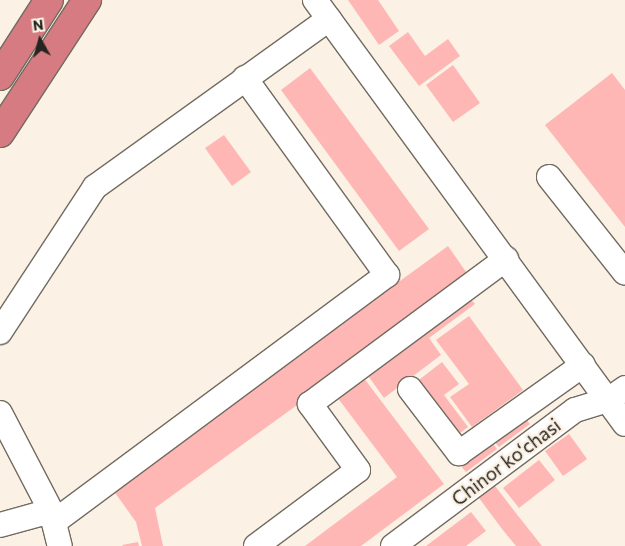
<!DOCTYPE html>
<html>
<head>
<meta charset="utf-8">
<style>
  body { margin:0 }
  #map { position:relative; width:625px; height:546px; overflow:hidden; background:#fbf2e5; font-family:Commissioner,sans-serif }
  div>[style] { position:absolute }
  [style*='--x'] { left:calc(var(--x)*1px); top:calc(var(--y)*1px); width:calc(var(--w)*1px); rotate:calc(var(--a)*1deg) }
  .building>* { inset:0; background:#feb7b4 }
  .roads { filter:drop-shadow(1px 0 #736b60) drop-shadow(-1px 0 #736b60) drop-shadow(0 1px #736b60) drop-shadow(0 -1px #736b60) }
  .minor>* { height:24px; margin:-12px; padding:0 12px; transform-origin:12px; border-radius:12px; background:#fff }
  .highway>* { height:28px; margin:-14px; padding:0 14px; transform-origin:14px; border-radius:14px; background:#d67b81 }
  span { translate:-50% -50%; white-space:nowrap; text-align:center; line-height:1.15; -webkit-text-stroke:5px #fbf2e5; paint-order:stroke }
  .street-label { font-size:19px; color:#27231f }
  .north { position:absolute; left:15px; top:15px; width:50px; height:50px; -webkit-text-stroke:4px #fbf2e5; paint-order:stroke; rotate:353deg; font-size:14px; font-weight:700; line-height:20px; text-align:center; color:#27231f }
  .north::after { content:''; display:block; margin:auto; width:18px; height:22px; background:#27231f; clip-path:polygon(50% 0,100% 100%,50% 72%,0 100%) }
</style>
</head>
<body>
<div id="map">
  <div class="building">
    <i style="clip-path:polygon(348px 0,378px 0,399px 31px,379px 45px)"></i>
    <i style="clip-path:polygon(408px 32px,425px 56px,448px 39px,460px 56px,419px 86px,389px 46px)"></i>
    <i style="clip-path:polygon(453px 65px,480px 103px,453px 122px,426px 85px)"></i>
    <i style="clip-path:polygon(310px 68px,429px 229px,399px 251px,281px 90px)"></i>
    <i style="clip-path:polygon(612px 73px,625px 90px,625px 227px,545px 125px)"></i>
    <i style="clip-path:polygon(224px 135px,251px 172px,232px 186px,205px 148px)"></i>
    <i style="clip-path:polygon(448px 246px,471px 279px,155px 508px,163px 546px,142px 546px,136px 522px,113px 490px)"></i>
    <i style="clip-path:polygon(468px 296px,475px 304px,429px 338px,441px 355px,384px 398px,366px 373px)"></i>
    <i style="clip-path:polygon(469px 316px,523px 390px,472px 427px,450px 397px,469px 384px,436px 340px)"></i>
    <i style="clip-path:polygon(442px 362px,459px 384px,444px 395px,468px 427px,456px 436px,415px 383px)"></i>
    <i style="clip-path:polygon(363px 377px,444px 484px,361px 546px,305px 546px,397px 477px,337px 397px)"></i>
    <i style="clip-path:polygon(523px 416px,530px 424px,499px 447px,492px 439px)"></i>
    <i style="clip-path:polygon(569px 434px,587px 459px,563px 476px,545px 451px)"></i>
    <i style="clip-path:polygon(491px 441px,497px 449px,466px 472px,459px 464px)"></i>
    <i style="clip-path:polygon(539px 460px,555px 480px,519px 508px,503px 488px)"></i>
    <i style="clip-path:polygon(495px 486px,519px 517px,542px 546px,516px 546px,502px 529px,479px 498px)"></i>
    <i style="clip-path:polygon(471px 512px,486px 531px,466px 546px,426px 546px)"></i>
    <i style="clip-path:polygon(138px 542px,139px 546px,123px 546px,122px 545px)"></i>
  </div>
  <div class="roads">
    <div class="minor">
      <i style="--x:315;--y:0;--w:525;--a:53.83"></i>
      <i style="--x:549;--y:177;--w:122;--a:51.6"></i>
      <i style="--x:0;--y:332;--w:173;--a:-56.8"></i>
      <i style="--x:95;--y:187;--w:288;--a:-35.7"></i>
      <i style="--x:410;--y:389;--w:81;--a:52.6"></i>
      <i style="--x:459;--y:453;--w:152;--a:-35.4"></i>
      <i style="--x:0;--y:413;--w:110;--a:62.5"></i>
      <i style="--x:54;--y:522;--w:415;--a:-36.6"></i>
      <i style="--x:387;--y:275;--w:243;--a:-125.8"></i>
      <i style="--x:0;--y:525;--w:53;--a:-15.4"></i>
      <i style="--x:51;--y:511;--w:36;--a:76"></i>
      <i style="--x:256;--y:546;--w:127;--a:-36.7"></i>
      <i style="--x:358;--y:470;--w:82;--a:-126"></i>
      <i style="--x:310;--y:404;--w:244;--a:-36.5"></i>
      <i style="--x:393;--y:546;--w:227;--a:-36.8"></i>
      <i style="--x:575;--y:410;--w:34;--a:-17"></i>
      <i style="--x:608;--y:400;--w:21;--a:-35"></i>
    </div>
    <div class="highway">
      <i style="--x:0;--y:76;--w:90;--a:-57.2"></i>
      <i style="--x:0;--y:133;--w:159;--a:-56.8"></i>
    </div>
  </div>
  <div class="street-label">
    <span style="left:506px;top:462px;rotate:-37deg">Chinor ko‘chasi</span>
  </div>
  <div class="north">N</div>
</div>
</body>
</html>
